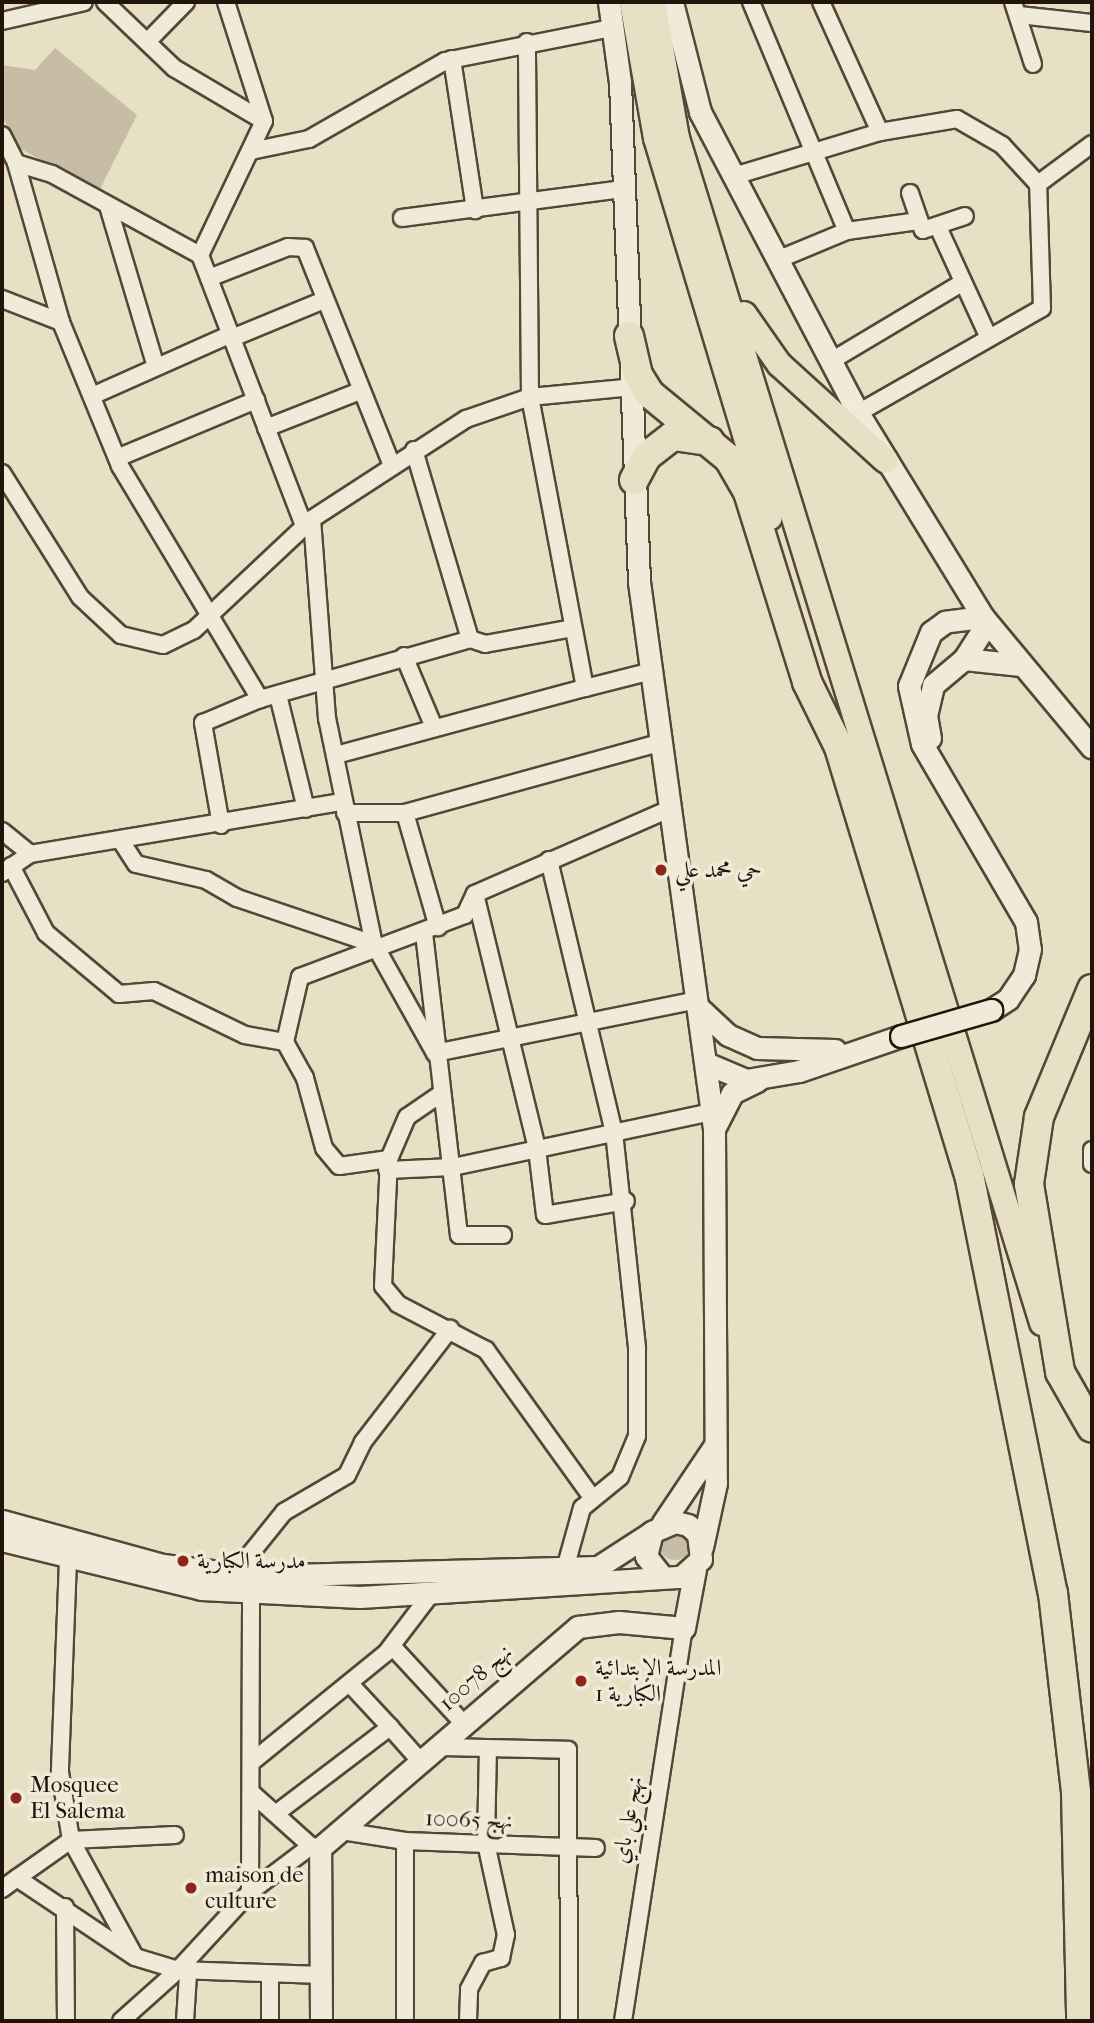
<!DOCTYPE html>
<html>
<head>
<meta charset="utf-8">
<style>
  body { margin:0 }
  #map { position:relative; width:1094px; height:2023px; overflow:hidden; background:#e8e0c4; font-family:"IM FELL French Canon",Amiri,serif }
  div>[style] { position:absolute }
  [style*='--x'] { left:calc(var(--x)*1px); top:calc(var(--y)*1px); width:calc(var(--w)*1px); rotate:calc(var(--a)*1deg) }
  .green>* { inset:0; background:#c6bda4 }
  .round { border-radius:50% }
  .roads { filter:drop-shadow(2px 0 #544738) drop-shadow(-2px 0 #544738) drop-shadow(0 2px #544738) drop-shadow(0 -2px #544738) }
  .street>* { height:16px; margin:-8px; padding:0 8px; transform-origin:8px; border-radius:8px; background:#f0ebd9 }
  .secondary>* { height:21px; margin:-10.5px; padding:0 10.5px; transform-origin:10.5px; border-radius:10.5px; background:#f0ebd9 }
  .primary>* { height:24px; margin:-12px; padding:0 12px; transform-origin:12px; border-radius:12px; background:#e8e0c4 }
  .highway>* { height:28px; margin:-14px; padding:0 14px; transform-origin:14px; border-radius:14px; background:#e8e0c4 }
  .bridges { filter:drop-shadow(2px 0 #22140a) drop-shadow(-2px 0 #22140a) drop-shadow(0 2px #22140a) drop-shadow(0 -2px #22140a) }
  .secondary-bridge>* { height:21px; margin:-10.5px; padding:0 10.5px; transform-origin:10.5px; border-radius:10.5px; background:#f0ebd9 }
  .dots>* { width:19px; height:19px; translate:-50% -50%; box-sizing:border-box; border:4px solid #f0ebd9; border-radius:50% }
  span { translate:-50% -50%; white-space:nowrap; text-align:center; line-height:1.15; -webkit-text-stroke:7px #f0ebd9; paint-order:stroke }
  .poi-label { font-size:23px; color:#22140a }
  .left { translate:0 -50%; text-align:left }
  .street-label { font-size:23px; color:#22140a }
  .frame { position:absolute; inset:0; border:4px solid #22140a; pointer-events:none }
</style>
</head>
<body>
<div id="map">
  <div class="green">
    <i style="clip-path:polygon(55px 48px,137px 115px,99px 191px,19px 148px,2px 116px,2px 65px,35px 70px)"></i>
    <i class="round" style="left:659px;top:1528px;width:32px;height:32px"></i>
  </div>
  <div class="roads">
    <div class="street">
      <i style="--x:105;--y:2;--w:95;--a:43.7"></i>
      <i style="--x:174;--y:68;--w:104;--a:30.5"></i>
      <i style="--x:226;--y:2;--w:125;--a:72.3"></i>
      <i style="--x:264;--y:121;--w:148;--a:115.5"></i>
      <i style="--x:200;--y:255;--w:290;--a:69"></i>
      <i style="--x:751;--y:2;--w:248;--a:67.3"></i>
      <i style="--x:821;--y:2;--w:143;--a:65.6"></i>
      <i style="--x:1013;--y:2;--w:65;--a:72.1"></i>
      <i style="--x:1019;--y:15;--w:73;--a:6.3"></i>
      <i style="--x:2;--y:21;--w:84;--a:-13"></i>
      <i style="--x:147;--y:42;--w:56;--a:-45.7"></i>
      <i style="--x:452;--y:59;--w:153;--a:81.3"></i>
      <i style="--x:2;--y:135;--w:31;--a:63"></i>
      <i style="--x:16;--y:163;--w:38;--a:17"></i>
      <i style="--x:52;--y:174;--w:169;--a:28.7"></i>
      <i style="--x:251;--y:151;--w:59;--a:-11.7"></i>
      <i style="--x:309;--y:139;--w:157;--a:-29.8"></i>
      <i style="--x:445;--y:61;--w:169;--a:-11.2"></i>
      <i style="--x:16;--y:163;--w:165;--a:74.2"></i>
      <i style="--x:61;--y:322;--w:156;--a:67.7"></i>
      <i style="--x:120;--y:466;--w:272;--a:59"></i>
      <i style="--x:260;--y:699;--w:218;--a:-15.9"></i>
      <i style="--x:734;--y:176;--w:152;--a:-16.8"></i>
      <i style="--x:880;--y:132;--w:78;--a:-9.6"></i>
      <i style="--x:957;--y:119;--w:52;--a:30"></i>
      <i style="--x:1002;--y:145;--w:53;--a:47.3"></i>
      <i style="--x:910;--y:193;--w:39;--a:71"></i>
      <i style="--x:923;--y:230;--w:44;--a:-18.4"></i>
      <i style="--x:108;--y:206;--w:168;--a:73.4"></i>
      <i style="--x:402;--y:218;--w:223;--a:-7.5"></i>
      <i style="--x:939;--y:229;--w:118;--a:65.4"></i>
      <i style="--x:777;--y:260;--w:76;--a:-22.5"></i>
      <i style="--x:847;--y:231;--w:72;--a:-8"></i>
      <i style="--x:209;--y:278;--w:85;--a:-21.4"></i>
      <i style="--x:288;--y:247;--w:17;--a:3"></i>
      <i style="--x:305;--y:248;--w:234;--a:68.2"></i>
      <i style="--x:2;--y:299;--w:63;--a:21.3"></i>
      <i style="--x:232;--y:338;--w:100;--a:-22.4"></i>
      <i style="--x:831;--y:361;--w:150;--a:-30.8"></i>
      <i style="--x:92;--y:396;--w:152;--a:-24"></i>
      <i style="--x:858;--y:413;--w:212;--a:-29.7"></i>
      <i style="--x:1042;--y:308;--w:124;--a:-91.8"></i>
      <i style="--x:1038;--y:184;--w:67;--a:-36.5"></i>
      <i style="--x:266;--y:428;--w:101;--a:-21.5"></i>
      <i style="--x:414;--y:450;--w:197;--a:73.5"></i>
      <i style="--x:470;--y:639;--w:16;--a:18"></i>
      <i style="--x:485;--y:644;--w:89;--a:-10.3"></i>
      <i style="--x:117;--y:458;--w:151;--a:-22.6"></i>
      <i style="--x:2;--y:473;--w:146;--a:57.8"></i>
      <i style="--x:80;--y:597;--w:56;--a:42.8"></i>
      <i style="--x:121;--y:635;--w:43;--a:13.4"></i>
      <i style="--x:163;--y:645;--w:34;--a:-26"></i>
      <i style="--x:194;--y:630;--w:162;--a:-43.2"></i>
      <i style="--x:312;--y:519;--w:184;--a:-33"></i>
      <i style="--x:466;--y:419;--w:68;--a:-19"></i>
      <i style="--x:530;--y:397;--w:103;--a:-5.5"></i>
      <i style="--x:312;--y:519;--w:200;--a:85.7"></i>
      <i style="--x:327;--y:718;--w:231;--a:78.3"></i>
      <i style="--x:374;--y:944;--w:125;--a:60.8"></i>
      <i style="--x:435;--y:1053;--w:268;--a:-11.4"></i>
      <i style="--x:404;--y:656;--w:75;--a:67.2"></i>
      <i style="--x:585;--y:688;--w:69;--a:-14.2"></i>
      <i style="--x:278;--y:695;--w:117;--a:76.2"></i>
      <i style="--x:336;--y:755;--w:258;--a:-15.1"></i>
      <i style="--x:585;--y:688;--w:296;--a:-100.7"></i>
      <i style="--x:530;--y:397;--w:355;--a:-90.5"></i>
      <i style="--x:345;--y:813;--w:60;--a:0"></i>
      <i style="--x:405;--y:813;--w:268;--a:-15.4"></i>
      <i style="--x:405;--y:813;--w:119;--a:73.9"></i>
      <i style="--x:221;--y:825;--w:104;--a:-100"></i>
      <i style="--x:203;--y:723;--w:62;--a:-22.8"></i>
      <i style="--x:2;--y:831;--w:36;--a:39"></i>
      <i style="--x:121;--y:841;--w:27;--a:57"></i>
      <i style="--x:136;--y:864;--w:72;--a:12.9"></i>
      <i style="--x:206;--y:880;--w:36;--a:30"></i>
      <i style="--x:237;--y:898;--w:145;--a:18.6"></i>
      <i style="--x:549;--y:860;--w:280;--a:76.6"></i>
      <i style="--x:614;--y:1132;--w:218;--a:83.9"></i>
      <i style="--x:637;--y:1349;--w:87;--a:90"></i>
      <i style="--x:637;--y:1436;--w:44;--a:112.5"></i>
      <i style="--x:620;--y:1477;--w:49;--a:140.8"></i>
      <i style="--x:582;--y:1508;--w:63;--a:105.6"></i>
      <i style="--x:11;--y:866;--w:76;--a:62.4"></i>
      <i style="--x:46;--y:933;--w:95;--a:39.9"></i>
      <i style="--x:119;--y:994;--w:35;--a:-5"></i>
      <i style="--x:154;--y:991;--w:101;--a:25.8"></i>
      <i style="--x:245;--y:1035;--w:41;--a:9.9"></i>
      <i style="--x:2;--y:873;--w:34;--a:-34"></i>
      <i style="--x:30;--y:854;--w:316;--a:-9.5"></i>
      <i style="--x:475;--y:894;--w:262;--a:76.3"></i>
      <i style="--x:537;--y:1149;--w:66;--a:83.1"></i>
      <i style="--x:545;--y:1215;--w:82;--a:-9.8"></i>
      <i style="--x:424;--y:933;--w:304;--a:83.4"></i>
      <i style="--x:459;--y:1235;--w:44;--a:0"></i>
      <i style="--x:442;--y:1093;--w:42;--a:145.6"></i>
      <i style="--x:407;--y:1117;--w:46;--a:113.2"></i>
      <i style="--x:389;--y:1159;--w:127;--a:92.7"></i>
      <i style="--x:383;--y:1286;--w:23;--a:50"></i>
      <i style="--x:398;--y:1304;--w:99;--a:27.6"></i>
      <i style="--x:486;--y:1350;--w:180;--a:54.3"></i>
      <i style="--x:1092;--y:1150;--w:14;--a:90"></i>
      <i style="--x:389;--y:1159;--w:50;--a:172"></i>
      <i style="--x:339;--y:1166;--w:23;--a:-130"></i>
      <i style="--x:324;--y:1148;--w:73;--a:-105.2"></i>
      <i style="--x:305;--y:1078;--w:41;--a:-119.1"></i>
      <i style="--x:285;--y:1042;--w:67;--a:-77"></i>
      <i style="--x:300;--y:977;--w:176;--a:-20.6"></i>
      <i style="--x:465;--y:915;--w:23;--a:-65"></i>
      <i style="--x:475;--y:894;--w:213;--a:-23.6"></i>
      <i style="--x:387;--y:1170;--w:66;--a:-2.6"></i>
      <i style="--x:453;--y:1167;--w:265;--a:-12"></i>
      <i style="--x:68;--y:1560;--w:212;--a:92.2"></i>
      <i style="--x:60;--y:1772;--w:69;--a:80.8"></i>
      <i style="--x:71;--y:1840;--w:104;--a:-2.8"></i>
      <i style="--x:392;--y:1646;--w:105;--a:47.3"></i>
      <i style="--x:390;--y:1727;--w:48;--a:48.4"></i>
      <i style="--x:439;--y:1747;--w:129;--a:1.3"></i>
      <i style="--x:568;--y:1750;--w:271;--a:89.8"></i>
      <i style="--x:253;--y:1761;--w:171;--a:-39.1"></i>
      <i style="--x:386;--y:1653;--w:74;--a:-52.7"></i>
      <i style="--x:253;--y:1794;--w:78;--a:41.9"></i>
      <i style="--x:278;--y:1812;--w:141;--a:-37.2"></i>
      <i style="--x:390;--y:1727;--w:59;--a:-132.9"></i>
      <i style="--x:342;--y:1831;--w:64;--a:9"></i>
      <i style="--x:405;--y:1841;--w:191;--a:2.1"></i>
      <i style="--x:405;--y:1841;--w:180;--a:90"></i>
      <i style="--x:320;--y:1848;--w:9;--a:-167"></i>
      <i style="--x:311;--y:1846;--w:76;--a:143"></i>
      <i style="--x:250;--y:1892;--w:339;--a:-89.8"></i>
      <i style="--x:251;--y:1553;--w:53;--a:-51.2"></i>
      <i style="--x:284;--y:1512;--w:73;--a:-30.4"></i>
      <i style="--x:347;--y:1475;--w:37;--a:-64"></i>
      <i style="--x:363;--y:1442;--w:143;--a:-52.4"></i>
      <i style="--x:17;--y:1878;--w:66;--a:-35.1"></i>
      <i style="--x:71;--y:1840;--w:131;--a:61.3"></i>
      <i style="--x:2;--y:1889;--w:19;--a:-36"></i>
      <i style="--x:17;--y:1878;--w:142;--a:33.8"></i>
      <i style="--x:135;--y:1957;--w:45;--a:16.8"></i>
      <i style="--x:178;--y:1970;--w:106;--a:-47.3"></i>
      <i style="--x:65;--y:1907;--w:114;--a:89.5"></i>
      <i style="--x:270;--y:1975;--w:46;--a:90"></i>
      <i style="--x:121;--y:2021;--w:76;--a:-41.8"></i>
      <i style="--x:178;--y:1970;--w:144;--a:2"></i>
      <i style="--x:185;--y:2021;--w:46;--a:-86.3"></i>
      <i style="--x:468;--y:2021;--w:32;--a:-88"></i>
      <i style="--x:469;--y:1989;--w:30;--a:-62"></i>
      <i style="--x:483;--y:1963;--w:19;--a:-16"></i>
      <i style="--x:501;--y:1958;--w:24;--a:-78"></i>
      <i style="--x:506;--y:1935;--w:94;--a:-102.3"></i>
      <i style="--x:486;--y:1843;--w:95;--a:-88.8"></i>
      <i style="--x:623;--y:2021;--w:398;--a:-81.2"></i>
    </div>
    <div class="secondary">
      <i style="--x:609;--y:2;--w:81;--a:82.2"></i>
      <i style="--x:620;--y:82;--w:500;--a:87.82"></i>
      <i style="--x:639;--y:582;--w:552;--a:82.19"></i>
      <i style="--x:714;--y:1129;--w:354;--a:89.7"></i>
      <i style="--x:716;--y:1483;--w:66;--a:102.3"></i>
      <i style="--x:672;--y:2;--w:114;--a:75.7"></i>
      <i style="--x:700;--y:112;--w:340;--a:62.3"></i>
      <i style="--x:858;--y:413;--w:239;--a:58.5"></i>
      <i style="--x:983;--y:617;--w:170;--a:50.2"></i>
      <i style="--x:983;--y:617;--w:38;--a:173"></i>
      <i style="--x:945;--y:622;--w:17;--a:144"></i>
      <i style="--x:931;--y:632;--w:58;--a:112.2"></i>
      <i style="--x:909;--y:686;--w:59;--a:77.4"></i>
      <i style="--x:922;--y:744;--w:206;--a:59.7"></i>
      <i style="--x:1026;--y:922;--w:27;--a:82"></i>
      <i style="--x:1030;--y:949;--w:27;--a:103"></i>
      <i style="--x:1024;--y:975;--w:29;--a:124"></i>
      <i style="--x:1008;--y:999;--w:20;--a:147"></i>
      <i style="--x:964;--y:659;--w:57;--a:6"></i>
      <i style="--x:930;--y:738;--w:22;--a:-100"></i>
      <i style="--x:926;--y:716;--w:32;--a:-77"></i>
      <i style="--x:933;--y:685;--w:40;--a:-40"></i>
      <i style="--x:964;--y:659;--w:43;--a:-57.4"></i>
      <i style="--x:700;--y:1009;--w:38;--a:43"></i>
      <i style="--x:728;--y:1035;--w:32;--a:24"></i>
      <i style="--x:757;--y:1048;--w:78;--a:1.5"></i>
      <i style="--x:708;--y:1064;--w:41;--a:22.8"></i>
      <i style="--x:746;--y:1080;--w:54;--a:-9.6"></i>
      <i style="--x:799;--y:1071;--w:108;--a:-18.9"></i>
      <i style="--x:715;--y:1127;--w:38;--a:-63"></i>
      <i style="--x:732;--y:1093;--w:28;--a:-26"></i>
      <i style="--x:2;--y:1521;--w:167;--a:15.3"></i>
      <i style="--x:163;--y:1565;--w:90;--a:7"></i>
      <i style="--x:252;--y:1576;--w:346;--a:-1.5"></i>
      <i style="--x:598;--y:1567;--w:64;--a:-32.9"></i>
      <i style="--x:662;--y:1524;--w:95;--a:-56.1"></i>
      <i style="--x:2;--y:1540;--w:205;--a:13.8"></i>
      <i style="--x:201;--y:1589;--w:159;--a:2.9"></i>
      <i style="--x:360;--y:1597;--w:322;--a:-3.6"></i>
      <i style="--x:681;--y:1577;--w:27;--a:-42"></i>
      <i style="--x:701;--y:1559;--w:25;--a:-97"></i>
      <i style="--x:698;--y:1534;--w:13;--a:-138"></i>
      <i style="--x:688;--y:1525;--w:13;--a:-167"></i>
      <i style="--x:675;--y:1522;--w:25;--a:157"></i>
      <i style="--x:652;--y:1532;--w:25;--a:104"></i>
      <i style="--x:646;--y:1556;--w:24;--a:52"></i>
      <i style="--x:321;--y:2021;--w:173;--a:-90.3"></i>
      <i style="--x:320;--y:1848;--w:340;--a:-40.6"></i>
      <i style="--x:578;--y:1627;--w:41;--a:-7"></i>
      <i style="--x:619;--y:1622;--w:65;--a:5.3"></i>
      <i style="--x:684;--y:1628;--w:60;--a:-79.4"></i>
    </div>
    <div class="primary">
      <i style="--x:632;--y:2;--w:138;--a:80"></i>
      <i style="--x:656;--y:138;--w:396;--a:73.3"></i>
      <i style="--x:653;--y:2;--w:138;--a:80"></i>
      <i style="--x:677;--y:138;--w:1240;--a:72.88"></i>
      <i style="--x:744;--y:314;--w:61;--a:55"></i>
      <i style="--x:779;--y:364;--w:144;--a:42.2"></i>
    </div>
    <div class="highway">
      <i style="--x:629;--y:336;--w:40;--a:77"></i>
      <i style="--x:638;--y:375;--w:22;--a:58"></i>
      <i style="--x:650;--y:394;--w:102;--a:39.4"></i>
      <i style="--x:729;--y:459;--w:38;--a:60"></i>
      <i style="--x:748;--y:492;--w:199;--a:72.7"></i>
      <i style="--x:807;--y:682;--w:72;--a:63.8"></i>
      <i style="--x:839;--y:747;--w:446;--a:73.1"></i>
      <i style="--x:969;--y:1174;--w:427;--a:78.7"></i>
      <i style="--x:1053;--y:1593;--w:200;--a:83.4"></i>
      <i style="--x:1076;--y:1792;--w:229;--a:88.7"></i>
      <i style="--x:634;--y:480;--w:27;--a:-62"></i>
      <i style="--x:647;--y:456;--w:33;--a:-38"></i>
      <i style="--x:673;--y:436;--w:37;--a:8"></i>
      <i style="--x:1092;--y:989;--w:139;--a:112.5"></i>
      <i style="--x:1039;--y:1117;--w:68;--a:98.5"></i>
      <i style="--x:1029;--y:1184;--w:191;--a:80.6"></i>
      <i style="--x:1060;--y:1372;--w:64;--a:60.3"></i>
    </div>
  </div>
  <div class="bridges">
    <div class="secondary-bridge">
      <i style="--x:901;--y:1036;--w:94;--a:-16.1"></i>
    </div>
  </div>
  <div class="dots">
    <i style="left:661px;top:870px;background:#8f2418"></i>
    <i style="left:183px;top:1561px;background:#8f2418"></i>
    <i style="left:581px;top:1681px;background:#8f2418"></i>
    <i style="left:16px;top:1798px;background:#8f2418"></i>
    <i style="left:191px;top:1888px;background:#8f2418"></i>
  </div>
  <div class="poi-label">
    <span class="left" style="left:675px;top:870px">حي محمد علي</span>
    <span class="left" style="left:197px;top:1561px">مدرسة الكبارية</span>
    <span class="left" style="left:595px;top:1681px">المدرسة الإبتدائية<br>الكبارية 1</span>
    <span class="left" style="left:30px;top:1798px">Mosquee<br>El Salema</span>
    <span class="left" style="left:205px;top:1888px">maison de<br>culture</span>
  </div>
  <div class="street-label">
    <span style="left:476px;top:1678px;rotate:-41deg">نهج 10078</span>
    <span style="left:469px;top:1820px;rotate:2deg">نهج 10065</span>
    <span style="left:628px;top:1820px;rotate:-80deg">نهج علي باي</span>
  </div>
  <div class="frame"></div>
</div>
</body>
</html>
